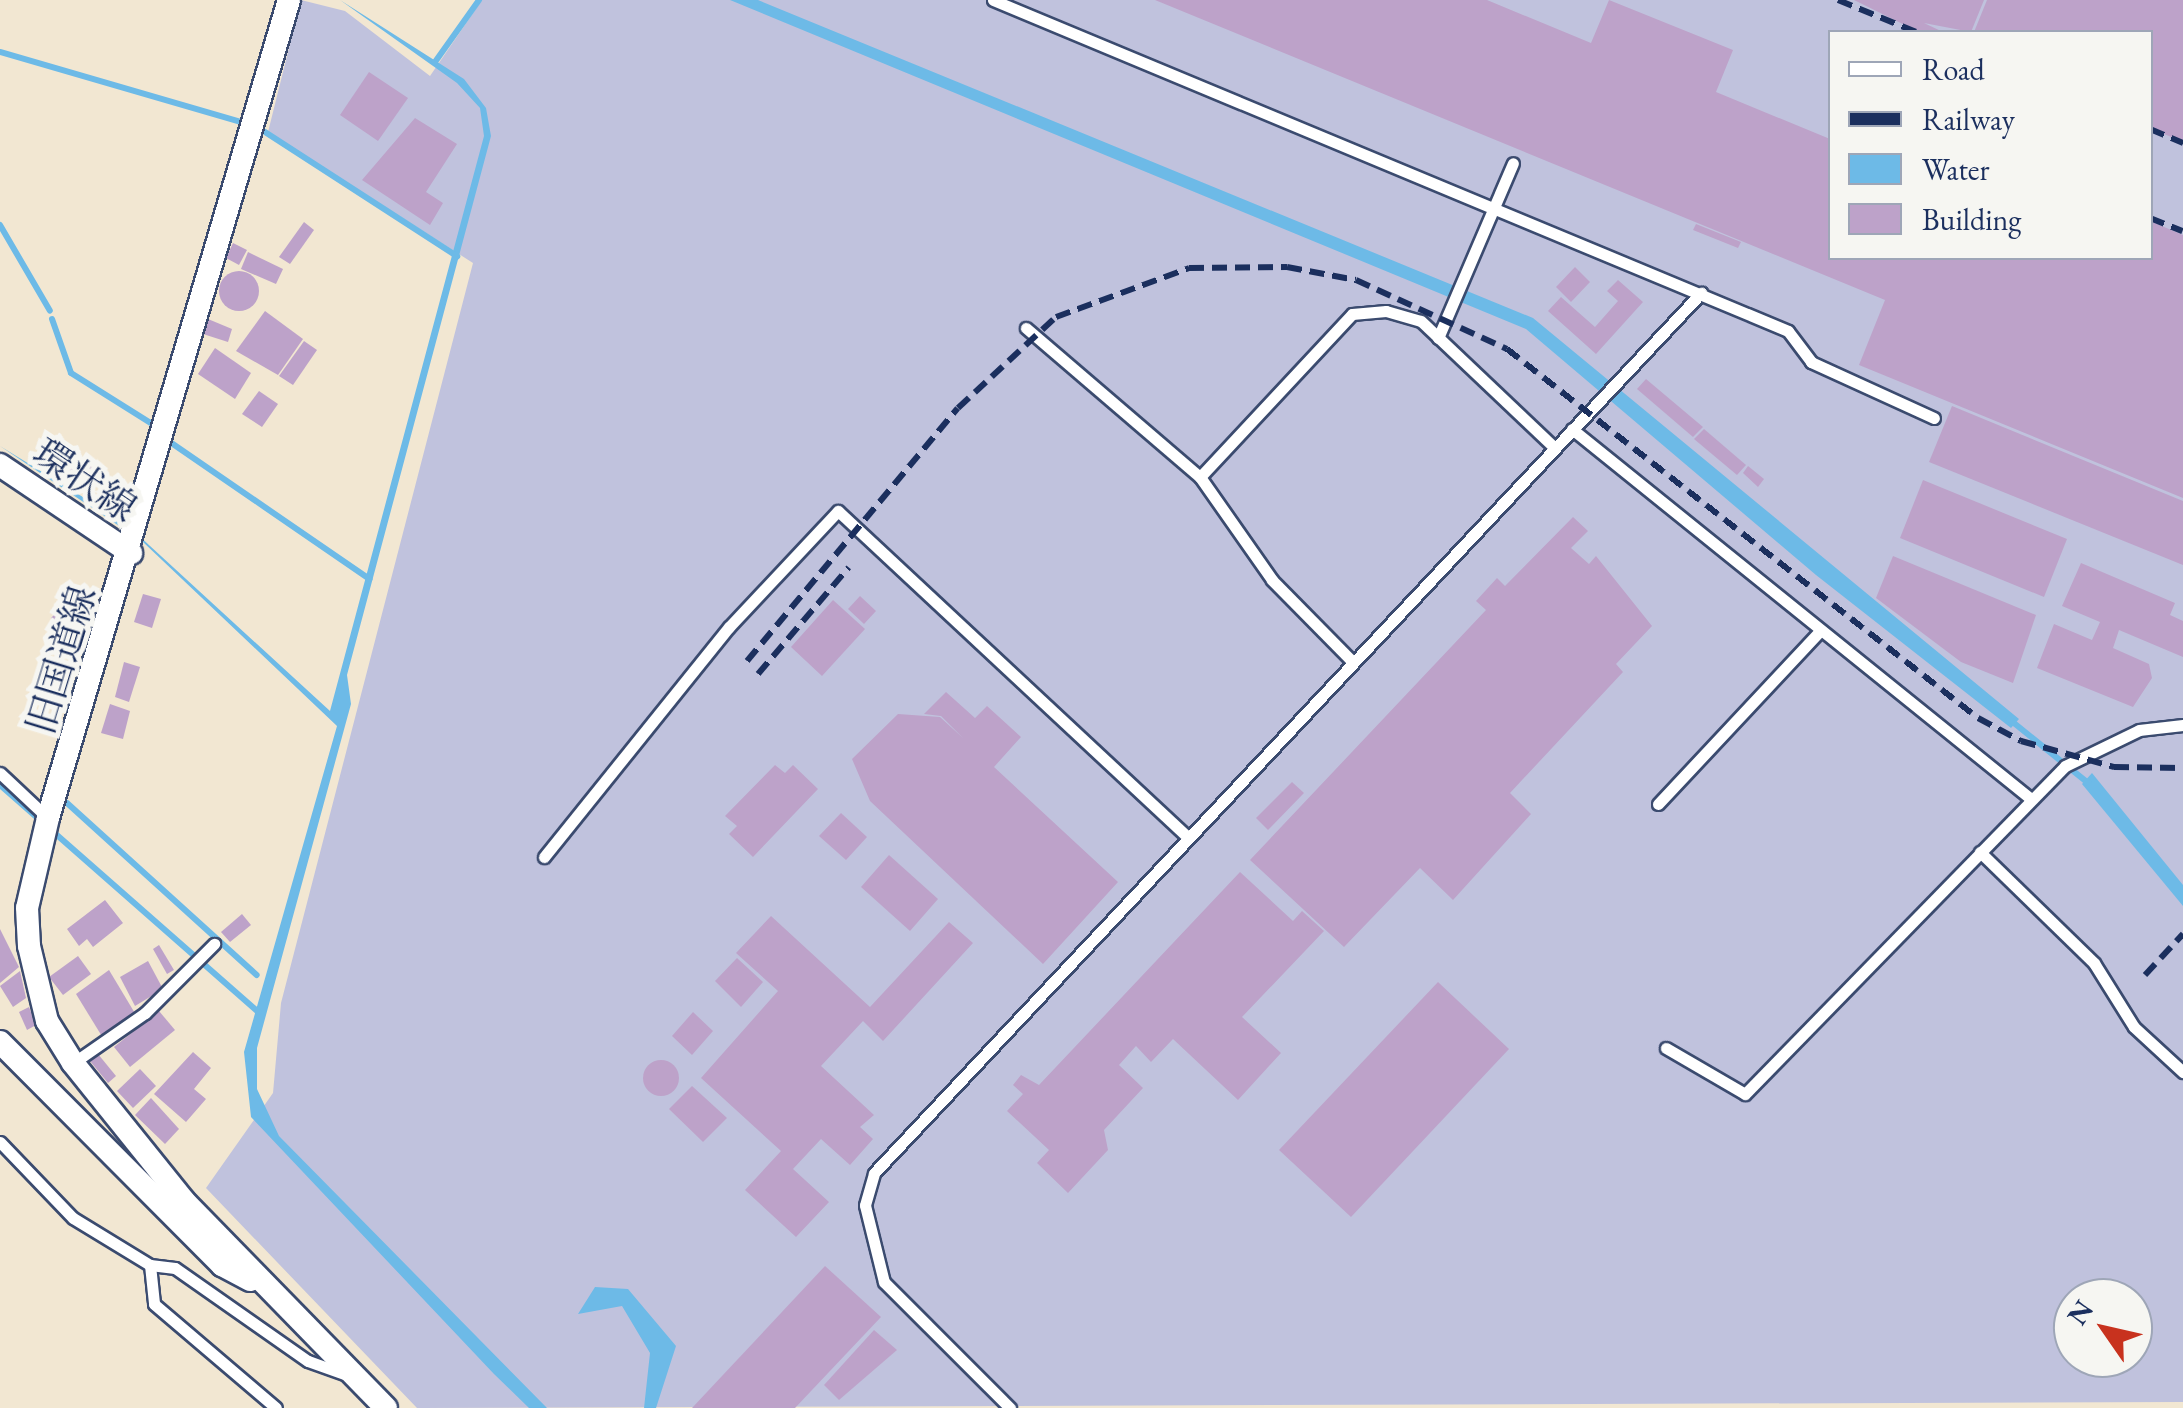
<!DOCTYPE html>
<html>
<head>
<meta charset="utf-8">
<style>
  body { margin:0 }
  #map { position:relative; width:2183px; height:1408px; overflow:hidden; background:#f2e7d2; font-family:"EB Garamond","Noto Serif JP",serif }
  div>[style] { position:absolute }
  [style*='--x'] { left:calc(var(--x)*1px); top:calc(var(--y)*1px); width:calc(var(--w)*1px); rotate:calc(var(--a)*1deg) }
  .industrial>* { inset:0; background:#c0c2dd }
  .water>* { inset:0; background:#6dbae7 }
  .stream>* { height:6px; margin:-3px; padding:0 3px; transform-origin:3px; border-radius:3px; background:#6dbae7 }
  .building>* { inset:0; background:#bda2c9 }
  .round { border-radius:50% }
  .roads { filter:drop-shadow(2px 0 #3b4b6f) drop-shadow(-2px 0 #3b4b6f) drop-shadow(0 2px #3b4b6f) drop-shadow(0 -2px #3b4b6f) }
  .lane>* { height:11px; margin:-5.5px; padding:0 5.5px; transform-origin:5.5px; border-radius:5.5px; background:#fff }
  .street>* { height:22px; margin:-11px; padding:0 11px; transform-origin:11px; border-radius:11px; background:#fff }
  .rail>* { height:6px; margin-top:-3px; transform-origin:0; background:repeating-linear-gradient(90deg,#1b2f5e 0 15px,transparent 0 23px) }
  span { translate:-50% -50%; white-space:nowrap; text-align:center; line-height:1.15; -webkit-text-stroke:10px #f6f6f2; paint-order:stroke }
  .street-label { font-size:38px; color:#1b2f5e }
  .legend { position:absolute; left:1828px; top:30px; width:325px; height:230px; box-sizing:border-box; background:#f6f6f2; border:2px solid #9ea6b7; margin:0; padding:12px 18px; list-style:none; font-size:30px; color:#1b2f5e }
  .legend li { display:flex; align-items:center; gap:20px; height:50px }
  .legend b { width:50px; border:2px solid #9ea6b7 }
  .north { position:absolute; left:2053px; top:1278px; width:100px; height:100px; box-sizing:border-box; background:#f6f6f2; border:2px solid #9ea6b7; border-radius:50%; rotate:304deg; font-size:28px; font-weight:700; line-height:40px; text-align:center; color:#1b2f5e }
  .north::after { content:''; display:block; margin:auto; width:35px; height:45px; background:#c8321e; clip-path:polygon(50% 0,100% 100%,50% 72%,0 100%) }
</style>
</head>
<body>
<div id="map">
  <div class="industrial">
    <i style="clip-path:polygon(evenodd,301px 0,345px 11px,430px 76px,482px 0,2183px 0,2183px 1402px,417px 1408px,206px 1188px,273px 1093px,281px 1003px,473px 263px,268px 132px,301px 0,1830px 32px,2150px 32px,2150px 258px,1830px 258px,1830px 32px,301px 0,2073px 1298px,2133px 1298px,2133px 1358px,2073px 1358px,2073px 1298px)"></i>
  </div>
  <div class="water">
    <i style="clip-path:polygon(340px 0,464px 79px,486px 108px,491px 136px,347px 675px,351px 704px,257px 1048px,257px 1089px,279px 1136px,547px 1408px,529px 1408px,494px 1374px,251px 1117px,244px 1052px,337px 726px,143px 542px,0 446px,125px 523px,330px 711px,484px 136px,480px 108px,457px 83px)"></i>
    <i style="clip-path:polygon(730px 0,758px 0,1533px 318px,2019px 719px,2011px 728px,1816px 575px,1526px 329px)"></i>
    <i style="clip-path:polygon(2092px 773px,2183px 885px,2183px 906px,2082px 784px)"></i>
    <i style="clip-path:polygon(595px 1287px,628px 1289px,676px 1346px,656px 1408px,644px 1408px,650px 1353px,622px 1306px,578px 1314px)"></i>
  </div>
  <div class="stream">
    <i style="--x:0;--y:52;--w:255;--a:16.2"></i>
    <i style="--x:435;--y:62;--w:76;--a:-54.6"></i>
    <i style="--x:265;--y:132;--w:229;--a:32.9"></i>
    <i style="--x:0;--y:225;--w:99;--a:59.8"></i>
    <i style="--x:52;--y:319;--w:57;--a:70.6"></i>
    <i style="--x:71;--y:373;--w:102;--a:32.1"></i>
    <i style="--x:170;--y:442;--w:242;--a:34.5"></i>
    <i style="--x:2009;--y:719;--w:102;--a:39"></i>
    <i style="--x:0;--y:785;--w:344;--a:41.3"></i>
    <i style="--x:67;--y:803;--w:256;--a:42.2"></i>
  </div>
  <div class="building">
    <i style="clip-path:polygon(1155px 0,1487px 0,1591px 43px,1609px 0,1733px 50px,1716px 92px,1830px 139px,1830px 258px,2150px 258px,2150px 221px,2183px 235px,2183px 498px,1859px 365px,1885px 300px)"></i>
    <i style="clip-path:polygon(1854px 0,1984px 0,1971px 32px,1924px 23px,1943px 32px,1919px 32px)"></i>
    <i style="clip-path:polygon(1987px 0,2183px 0,2183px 142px,2150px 128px,2150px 32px,1974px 32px)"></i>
    <i style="clip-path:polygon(369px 72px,408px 98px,378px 141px,340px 115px)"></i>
    <i style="clip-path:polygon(415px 118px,457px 144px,426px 192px,443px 203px,430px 225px,362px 180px)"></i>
    <i style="clip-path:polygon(304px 222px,314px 230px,290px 264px,279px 257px)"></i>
    <i style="clip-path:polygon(1696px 224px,1741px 242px,1738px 248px,1693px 230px)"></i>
    <i style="clip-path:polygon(233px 243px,247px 250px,239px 265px,226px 258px)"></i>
    <i style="clip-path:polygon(248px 252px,283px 269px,276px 284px,241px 269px)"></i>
    <i style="clip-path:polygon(1575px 267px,1590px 282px,1571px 302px,1556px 287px)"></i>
    <i class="round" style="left:219px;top:271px;width:40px;height:40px"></i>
    <i style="clip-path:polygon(1618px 280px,1643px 302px,1596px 354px,1548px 311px,1561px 297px,1595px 327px,1618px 301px,1607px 291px)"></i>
    <i style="clip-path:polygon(265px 311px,303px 339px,278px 375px,236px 351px)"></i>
    <i style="clip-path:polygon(208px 319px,232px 329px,228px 342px,203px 334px)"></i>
    <i style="clip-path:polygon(304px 341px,317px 350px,293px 385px,279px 376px)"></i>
    <i style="clip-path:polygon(215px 348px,251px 373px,235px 399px,198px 374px)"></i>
    <i style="clip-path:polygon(1646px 379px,1703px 427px,1693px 437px,1637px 389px)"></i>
    <i style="clip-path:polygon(259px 391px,278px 404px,262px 427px,242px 414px)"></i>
    <i style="clip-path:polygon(1952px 406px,2183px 501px,2183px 565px,1929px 462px)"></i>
    <i style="clip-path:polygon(1704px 429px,1746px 465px,1737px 475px,1694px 439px)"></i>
    <i style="clip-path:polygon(47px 438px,92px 467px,80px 486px,35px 457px)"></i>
    <i style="clip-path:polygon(1748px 466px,1764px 479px,1758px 487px,1743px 473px)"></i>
    <i style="clip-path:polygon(1923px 480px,2067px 539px,2044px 597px,1900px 538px)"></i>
    <i style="clip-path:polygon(109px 481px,135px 499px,123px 518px,101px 503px)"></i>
    <i style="clip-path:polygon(1573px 517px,1588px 531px,1571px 548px,1589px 564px,1596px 556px,1652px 626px,1616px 664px,1623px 672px,1510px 793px,1531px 814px,1453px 900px,1420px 868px,1344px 947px,1250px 860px,1486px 610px,1476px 601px,1497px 578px,1505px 586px)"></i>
    <i style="clip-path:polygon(1893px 556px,2036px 615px,2013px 683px,1961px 662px,1876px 598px)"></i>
    <i style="clip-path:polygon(2081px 563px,2175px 603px,2170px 615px,2183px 621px,2183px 657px,2119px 630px,2113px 648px,2149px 664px,2152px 678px,2133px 707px,2037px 668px,2054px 624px,2092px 640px,2100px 622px,2062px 606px)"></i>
    <i style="clip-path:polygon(78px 590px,83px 594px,55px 623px,51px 618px)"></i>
    <i style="clip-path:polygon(143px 594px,161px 599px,152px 628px,134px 622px)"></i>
    <i style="clip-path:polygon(860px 596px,876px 611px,864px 624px,848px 609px)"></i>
    <i style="clip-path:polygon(833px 600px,865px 629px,822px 676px,791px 647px)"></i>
    <i style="clip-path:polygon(124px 662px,140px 667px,129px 702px,115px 697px)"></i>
    <i style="clip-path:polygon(946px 692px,975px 718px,987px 706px,1021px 737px,994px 767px,1118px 882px,1043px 964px,870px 801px,852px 759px,898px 714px,940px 717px,963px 738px,941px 716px,924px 714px)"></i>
    <i style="clip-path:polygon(110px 704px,130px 711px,123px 739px,101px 733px)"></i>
    <i style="clip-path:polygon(775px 765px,785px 773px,793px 765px,818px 789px,753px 857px,729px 834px,737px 826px,725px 816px)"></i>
    <i style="clip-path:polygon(1292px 782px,1304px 793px,1268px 830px,1256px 818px)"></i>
    <i style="clip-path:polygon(841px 813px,867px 837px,846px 860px,819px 836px)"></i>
    <i style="clip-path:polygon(889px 855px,938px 899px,910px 931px,861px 887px)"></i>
    <i style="clip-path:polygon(1240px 872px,1293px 921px,1302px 911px,1324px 931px,1242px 1017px,1281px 1053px,1238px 1100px,1173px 1039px,1151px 1062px,1136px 1046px,1119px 1065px,1143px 1088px,1104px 1130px,1108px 1150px,1068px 1193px,1037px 1163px,1049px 1150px,1007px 1111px,1023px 1094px,1013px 1085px,1021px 1075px,1039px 1085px)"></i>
    <i style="clip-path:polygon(105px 900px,123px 923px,93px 947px,87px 939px,79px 946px,67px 929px)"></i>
    <i style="clip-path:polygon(242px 914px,251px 925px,230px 942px,221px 932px)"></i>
    <i style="clip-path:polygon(771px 916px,870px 1007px,949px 922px,973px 943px,883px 1041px,863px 1021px,821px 1066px,874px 1115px,860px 1127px,873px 1139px,850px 1165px,821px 1139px,793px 1169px,829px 1202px,796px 1237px,745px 1190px,781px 1151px,701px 1078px,778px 991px,736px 953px)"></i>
    <i style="clip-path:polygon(0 929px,19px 967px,0 983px)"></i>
    <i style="clip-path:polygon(159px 945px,174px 970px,167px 974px,153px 949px)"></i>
    <i style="clip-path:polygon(78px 956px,91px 974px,63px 995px,49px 977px)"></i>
    <i style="clip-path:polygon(737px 958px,763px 982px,741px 1007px,715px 981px)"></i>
    <i style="clip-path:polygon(148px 961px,163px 989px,135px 1006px,120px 977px)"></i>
    <i style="clip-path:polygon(109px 970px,136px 1015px,103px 1038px,76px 994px)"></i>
    <i style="clip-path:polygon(20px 971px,26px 998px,13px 1007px,0 986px)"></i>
    <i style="clip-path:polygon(1438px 982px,1509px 1049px,1351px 1217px,1279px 1150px)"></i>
    <i style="clip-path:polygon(29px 1007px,36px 1025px,27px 1030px,19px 1012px)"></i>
    <i style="clip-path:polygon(159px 1011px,175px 1030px,130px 1067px,114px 1047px)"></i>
    <i style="clip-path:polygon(693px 1012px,713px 1031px,692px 1055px,672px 1036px)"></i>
    <i style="clip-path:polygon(193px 1052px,211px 1068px,194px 1089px,206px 1099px,186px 1122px,154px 1094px)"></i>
    <i style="clip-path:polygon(98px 1054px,116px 1076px,108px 1083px,90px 1061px)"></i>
    <i class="round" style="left:643px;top:1060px;width:36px;height:36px"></i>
    <i style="clip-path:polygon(140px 1069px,156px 1086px,133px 1108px,117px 1091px)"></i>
    <i style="clip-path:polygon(692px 1086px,727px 1118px,703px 1142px,669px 1109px)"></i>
    <i style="clip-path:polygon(151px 1098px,179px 1129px,165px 1144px,135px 1115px)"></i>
    <i style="clip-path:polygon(825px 1266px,881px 1317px,795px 1408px,692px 1408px)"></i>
    <i style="clip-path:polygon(874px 1330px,897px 1350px,839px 1400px,824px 1385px)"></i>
  </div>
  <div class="roads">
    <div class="lane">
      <i style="--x:993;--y:0;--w:861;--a:22.6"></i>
      <i style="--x:1788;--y:331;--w:39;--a:53"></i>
      <i style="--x:1811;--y:362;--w:135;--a:24.5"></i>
      <i style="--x:1026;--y:328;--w:229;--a:40.6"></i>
      <i style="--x:1200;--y:477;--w:126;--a:55"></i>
      <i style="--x:1272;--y:580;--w:114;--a:45.4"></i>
      <i style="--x:1438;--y:338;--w:190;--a:-66.8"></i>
      <i style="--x:1572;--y:429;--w:590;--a:38.87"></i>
      <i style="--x:1200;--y:477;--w:223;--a:-47"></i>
      <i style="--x:1352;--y:314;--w:34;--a:-5"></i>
      <i style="--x:1386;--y:311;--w:36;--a:16"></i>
      <i style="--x:1421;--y:321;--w:183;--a:43.5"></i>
      <i style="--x:0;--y:773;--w:66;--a:43.2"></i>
      <i style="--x:1658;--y:804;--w:238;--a:-46.9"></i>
      <i style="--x:1980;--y:852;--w:159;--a:44.2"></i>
      <i style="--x:2094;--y:963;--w:75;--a:58"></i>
      <i style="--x:2134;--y:1027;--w:67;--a:42.6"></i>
      <i style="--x:544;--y:857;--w:295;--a:-51.2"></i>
      <i style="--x:729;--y:627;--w:159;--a:-46.8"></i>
      <i style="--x:838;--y:511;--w:476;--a:43"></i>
      <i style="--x:1666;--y:1048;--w:91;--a:30.2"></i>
      <i style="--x:1745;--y:1094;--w:458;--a:-45.7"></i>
      <i style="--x:2065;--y:766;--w:82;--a:-25.9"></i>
      <i style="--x:2139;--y:730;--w:44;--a:-6.5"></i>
      <i style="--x:73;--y:1063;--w:88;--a:-34.8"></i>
      <i style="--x:145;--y:1013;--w:98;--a:-45"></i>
      <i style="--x:0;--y:1142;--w:105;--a:46.2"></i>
      <i style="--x:73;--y:1218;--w:90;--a:31.4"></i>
      <i style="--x:150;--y:1265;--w:25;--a:7"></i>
      <i style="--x:175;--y:1268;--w:162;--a:35"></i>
      <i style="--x:308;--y:1361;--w:41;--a:19.7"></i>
      <i style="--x:150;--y:1265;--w:39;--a:84"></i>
      <i style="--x:154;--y:1304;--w:160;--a:40.4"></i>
      <i style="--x:1010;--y:1408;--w:178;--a:-135"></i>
      <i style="--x:884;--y:1282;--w:79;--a:-103.9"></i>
      <i style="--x:865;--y:1205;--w:33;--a:-74"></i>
      <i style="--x:874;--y:1173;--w:1208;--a:-46.78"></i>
    </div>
    <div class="street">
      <i style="--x:289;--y:0;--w:853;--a:106.42"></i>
      <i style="--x:48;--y:818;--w:92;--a:103.1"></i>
      <i style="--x:27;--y:908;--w:38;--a:87"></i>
      <i style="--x:29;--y:946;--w:77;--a:76.5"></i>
      <i style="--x:47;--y:1021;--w:49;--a:58.2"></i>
      <i style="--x:73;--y:1063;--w:177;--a:51.2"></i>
      <i style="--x:184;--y:1201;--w:289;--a:45.7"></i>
      <i style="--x:0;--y:465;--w:158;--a:33.9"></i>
      <i style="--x:0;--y:1042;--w:315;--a:45.1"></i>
      <i style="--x:222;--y:1265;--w:32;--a:28"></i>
    </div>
  </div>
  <div class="rail">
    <i style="--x:1838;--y:0;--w:84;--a:22.3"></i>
    <i style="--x:2150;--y:129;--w:36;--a:23"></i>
    <i style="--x:2150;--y:218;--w:35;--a:22"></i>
    <i style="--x:747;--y:661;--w:329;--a:-50.2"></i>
    <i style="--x:958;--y:408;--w:134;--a:-42.9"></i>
    <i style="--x:1056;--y:317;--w:142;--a:-20.2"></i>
    <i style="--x:1189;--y:268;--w:98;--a:-0.6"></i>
    <i style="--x:1287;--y:267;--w:70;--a:10.7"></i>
    <i style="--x:1356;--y:280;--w:166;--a:24.6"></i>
    <i style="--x:1507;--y:349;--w:598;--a:38.08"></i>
    <i style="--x:1978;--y:718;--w:49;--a:28.1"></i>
    <i style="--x:2021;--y:741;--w:97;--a:15.6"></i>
    <i style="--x:2114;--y:767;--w:69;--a:0.8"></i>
    <i style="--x:758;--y:674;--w:140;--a:-49.6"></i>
    <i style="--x:2145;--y:975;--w:56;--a:-47.2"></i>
  </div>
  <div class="street-label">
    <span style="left:85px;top:480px;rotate:34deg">環状線</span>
    <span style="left:61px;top:660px;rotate:-73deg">旧国道線</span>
  </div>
  <ul class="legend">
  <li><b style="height:12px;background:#fff"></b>Road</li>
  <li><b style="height:12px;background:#1b2f5e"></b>Railway</li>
  <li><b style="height:28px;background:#6dbae7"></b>Water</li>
  <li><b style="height:28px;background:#bda2c9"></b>Building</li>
  </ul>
  <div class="north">N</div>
</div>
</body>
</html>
